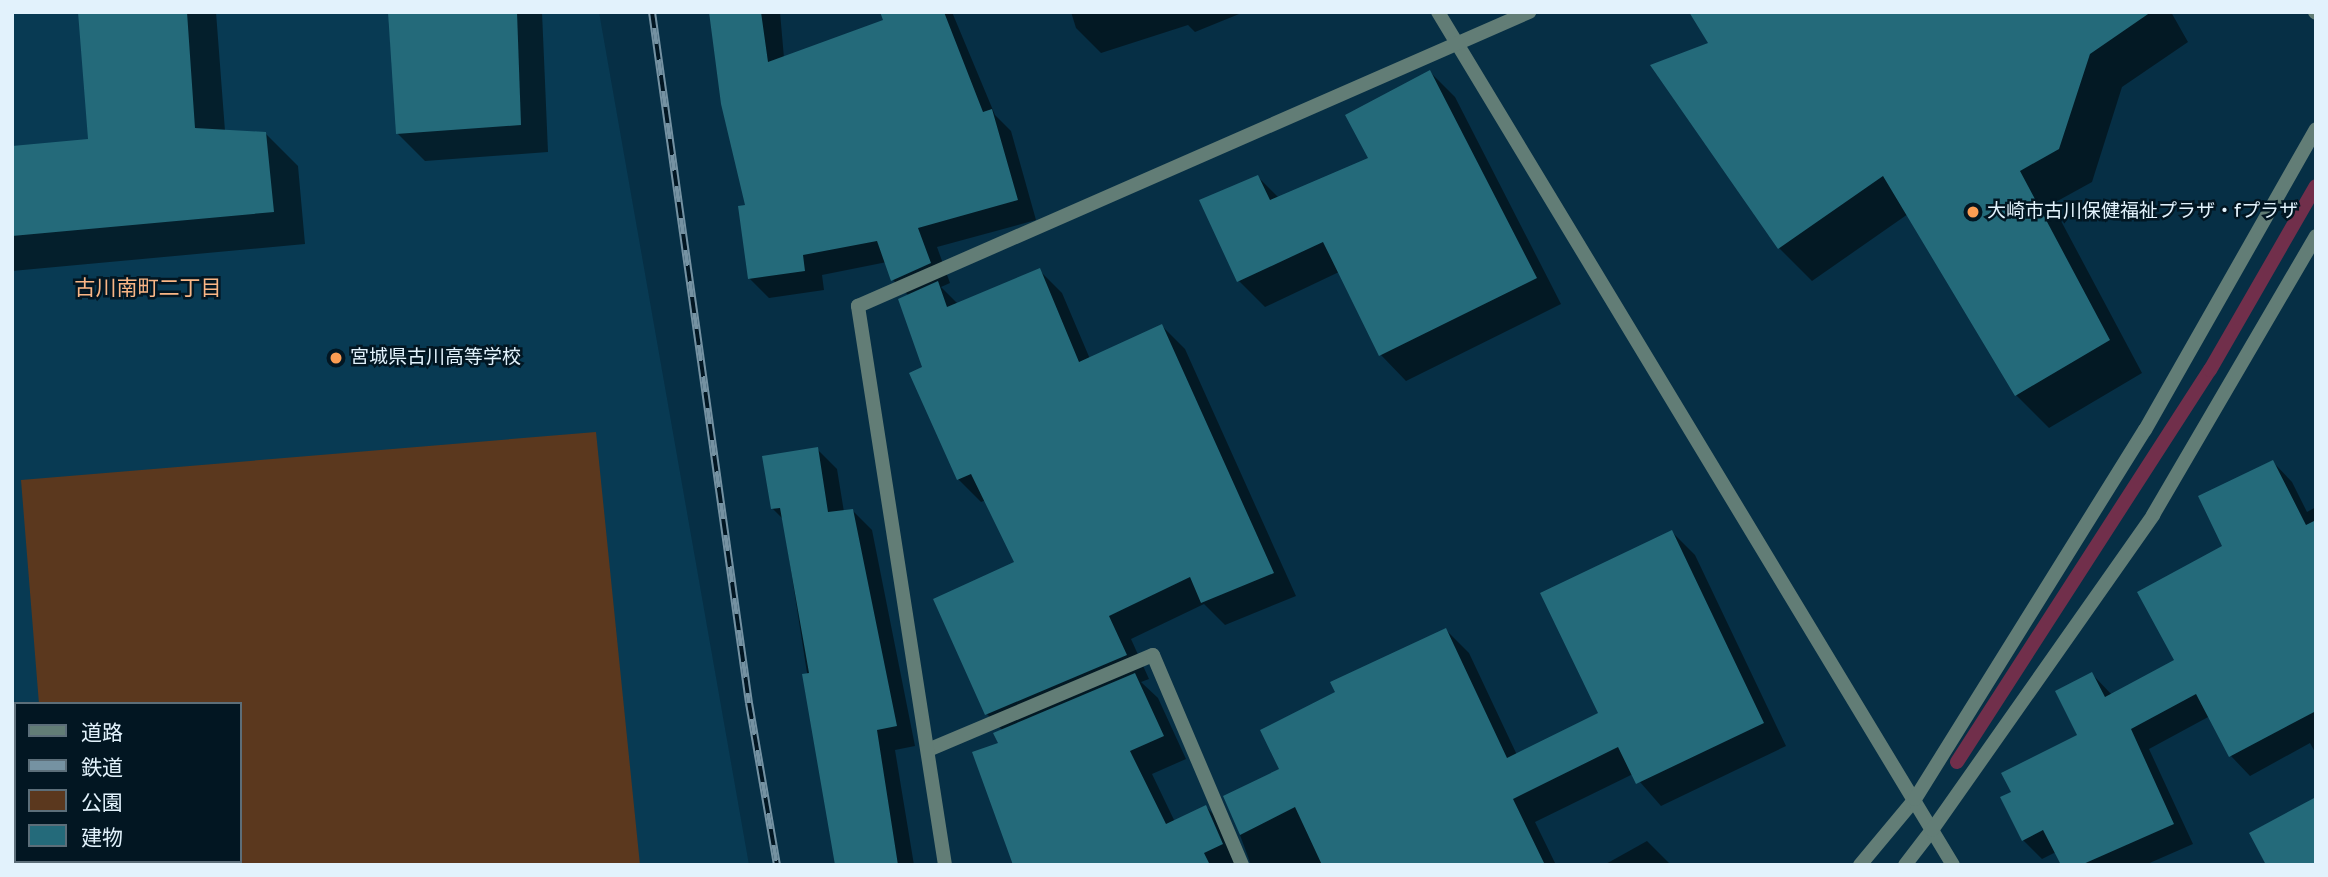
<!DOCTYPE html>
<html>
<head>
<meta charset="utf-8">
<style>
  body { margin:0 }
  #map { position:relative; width:2328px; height:877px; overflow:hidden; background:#062f45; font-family:"Varela Round","Noto Sans JP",sans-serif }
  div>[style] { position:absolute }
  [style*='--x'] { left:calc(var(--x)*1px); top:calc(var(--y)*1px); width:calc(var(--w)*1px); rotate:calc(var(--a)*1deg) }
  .built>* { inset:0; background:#083a53 }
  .green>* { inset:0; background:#5b381e }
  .shadow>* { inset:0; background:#0007 }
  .stream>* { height:14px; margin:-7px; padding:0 7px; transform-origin:7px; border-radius:7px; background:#712f4b }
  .building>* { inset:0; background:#246a7a }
  .service>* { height:14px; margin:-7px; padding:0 7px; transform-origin:7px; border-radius:7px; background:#627d76 }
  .minor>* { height:14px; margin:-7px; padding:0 7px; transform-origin:7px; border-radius:7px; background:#627d76 }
  .rail>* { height:8px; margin-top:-4px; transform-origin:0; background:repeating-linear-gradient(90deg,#021622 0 16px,#7592a2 0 32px); box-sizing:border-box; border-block:2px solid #7592a2 }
  .dots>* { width:19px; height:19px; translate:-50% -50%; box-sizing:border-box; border:4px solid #021622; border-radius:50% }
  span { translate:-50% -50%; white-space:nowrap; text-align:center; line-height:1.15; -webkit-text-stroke:5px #021622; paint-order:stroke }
  .poi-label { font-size:19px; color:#e2f2fc }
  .left { translate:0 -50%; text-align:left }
  .neighbourhood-label { font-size:21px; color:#f9b686 }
  .frame { position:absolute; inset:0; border:14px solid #e2f2fc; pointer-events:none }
  .legend { position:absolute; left:14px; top:702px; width:228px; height:161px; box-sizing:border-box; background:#021622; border:2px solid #5c6e79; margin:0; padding:9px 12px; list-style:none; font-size:21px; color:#e2f2fc }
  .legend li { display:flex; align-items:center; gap:14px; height:35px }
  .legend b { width:35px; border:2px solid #5c6e79 }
</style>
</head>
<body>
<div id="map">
  <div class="built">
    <i style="clip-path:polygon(evenodd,12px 12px,599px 12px,749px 865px,12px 865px,12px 12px,16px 704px,240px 704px,240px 861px,16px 861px,16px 704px)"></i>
  </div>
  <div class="green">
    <i style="clip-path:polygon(596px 432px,640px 865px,52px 865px,52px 861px,240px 861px,240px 704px,39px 704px,21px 480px)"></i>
  </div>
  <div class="shadow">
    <i style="clip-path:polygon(80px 12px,216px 12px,225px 131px,265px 133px,298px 166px,305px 244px,12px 271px,12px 148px,90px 141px)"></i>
    <i style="clip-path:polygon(392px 12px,542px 12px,548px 152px,425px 161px,397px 133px)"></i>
    <i style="clip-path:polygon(710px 12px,780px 12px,784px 58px,885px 21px,894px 12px,952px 12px,995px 115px,1011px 131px,1036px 220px,937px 247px,950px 283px,941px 287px,958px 304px,1039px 270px,1062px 293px,1090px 359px,1162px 326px,1185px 349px,1296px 596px,1225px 625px,1204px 604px,1131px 639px,1149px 679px,1141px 682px,1158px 698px,1186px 759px,1152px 774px,1175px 822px,1206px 807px,1229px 830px,1244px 865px,1015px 865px,1000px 744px,1003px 731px,987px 714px,935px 600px,1017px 562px,986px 500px,981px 502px,958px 479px,924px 368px,909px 296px,893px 280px,887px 262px,822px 275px,824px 290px,769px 298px,749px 278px,747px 206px)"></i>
    <i style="clip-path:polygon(1071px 12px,1244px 12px,1195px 32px,1188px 25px,1101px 53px,1076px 28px)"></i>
    <i style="clip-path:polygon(1692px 12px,2171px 12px,2188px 42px,2122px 87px,2092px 182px,2052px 204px,2142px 373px,2049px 428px,2016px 395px,1908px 214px,1812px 281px,1779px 248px,1710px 44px)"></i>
    <i style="clip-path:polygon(1430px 72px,1455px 97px,1561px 304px,1406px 381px,1381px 355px,1339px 272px,1265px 307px,1239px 281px,1201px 201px,1258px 177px,1279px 198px,1370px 158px)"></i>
    <i style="clip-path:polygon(817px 449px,837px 469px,844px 512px,852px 510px,872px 530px,915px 746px,895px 750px,914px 865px,837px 865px,783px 519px,772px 508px)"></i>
    <i style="clip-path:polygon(2273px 462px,2292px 482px,2307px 512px,2316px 507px,2316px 754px,2310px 743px,2250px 776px,2231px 756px,2210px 716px,2149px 749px,2193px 844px,2145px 865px,2063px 865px,2056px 852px,2042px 859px,2023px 840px,2013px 793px,2080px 736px,2092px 674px,2112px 695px,2177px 661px,2224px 546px)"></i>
    <i style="clip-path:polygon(1672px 532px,1695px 555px,1786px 746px,1661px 806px,1633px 774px,1535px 822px,1556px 865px,1251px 865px,1226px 797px,1281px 770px,1338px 693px,1446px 630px,1469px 653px,1517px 755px,1600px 714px)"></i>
    <i style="clip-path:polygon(1647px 841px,1671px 865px,1604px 865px)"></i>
  </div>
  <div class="stream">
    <i style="--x:1957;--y:762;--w:467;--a:-57.2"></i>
    <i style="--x:2210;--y:370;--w:212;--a:-60.1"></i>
  </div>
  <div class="building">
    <i style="clip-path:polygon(78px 12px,187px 12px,195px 128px,266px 132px,274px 212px,12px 236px,12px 146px,88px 139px)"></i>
    <i style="clip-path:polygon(388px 12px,517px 12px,521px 125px,396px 134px)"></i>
    <i style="clip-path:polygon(709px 12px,761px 12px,768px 62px,883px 20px,880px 12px,944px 12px,983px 112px,992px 109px,1018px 200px,918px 228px,931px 263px,891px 281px,877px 241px,803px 255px,805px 271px,748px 279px,738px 206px,745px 205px,721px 104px)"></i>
    <i style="clip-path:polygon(1689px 12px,2151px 12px,2090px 54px,2059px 149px,2020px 171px,2110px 340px,2015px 396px,1883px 176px,1778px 249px,1650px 65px,1708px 43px)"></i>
    <i style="clip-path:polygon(1430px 70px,1537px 278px,1379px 356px,1323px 242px,1237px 282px,1199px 200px,1258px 175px,1270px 200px,1368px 158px,1345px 115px)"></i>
    <i style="clip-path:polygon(1040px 268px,1079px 362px,1162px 324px,1274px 573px,1201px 603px,1190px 577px,1109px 616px,1127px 655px,985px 715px,933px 599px,1014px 562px,971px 474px,957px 480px,909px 373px,922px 367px,898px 299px,938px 281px,947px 307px)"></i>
    <i style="clip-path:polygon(818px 447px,828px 512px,853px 509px,897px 726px,877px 730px,898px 865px,835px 865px,802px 674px,809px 673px,780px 508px,771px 509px,762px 456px)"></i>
    <i style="clip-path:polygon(2273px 460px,2306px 525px,2316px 520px,2316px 711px,2229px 757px,2196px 694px,2131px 729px,2174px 824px,2081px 865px,2061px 865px,2043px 830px,2022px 841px,2000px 797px,2011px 792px,2001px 773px,2077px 735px,2055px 691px,2092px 672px,2105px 697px,2174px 660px,2137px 592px,2222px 546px,2198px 496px)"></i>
    <i style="clip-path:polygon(1672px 530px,1764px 723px,1636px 784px,1618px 747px,1513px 799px,1545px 865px,1322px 865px,1295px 807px,1240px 835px,1223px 796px,1279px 769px,1260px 730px,1335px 692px,1330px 682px,1446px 628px,1507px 758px,1598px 713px,1540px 593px)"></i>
    <i style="clip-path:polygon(1135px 673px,1164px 736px,1130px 751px,1166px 824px,1206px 805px,1223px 844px,1204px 853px,1210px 865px,1013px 865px,972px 752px,998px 743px,993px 733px)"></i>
    <i style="clip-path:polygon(2316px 797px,2316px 865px,2266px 865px,2249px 833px)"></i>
  </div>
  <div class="service">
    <i style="--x:928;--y:750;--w:244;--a:-22.9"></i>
    <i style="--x:1153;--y:655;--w:228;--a:67"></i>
    <i style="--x:1860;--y:865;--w:86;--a:-50.2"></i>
    <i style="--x:1905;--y:865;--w:44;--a:-52.4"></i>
  </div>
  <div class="minor">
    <i style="--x:1438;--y:12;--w:996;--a:58.88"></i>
    <i style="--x:2315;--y:12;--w:1;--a:45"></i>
    <i style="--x:1915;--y:799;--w:435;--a:-58.1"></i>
    <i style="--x:2145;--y:430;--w:346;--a:-60.4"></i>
    <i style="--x:1932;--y:830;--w:385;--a:-54.9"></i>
    <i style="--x:2153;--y:515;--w:323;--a:-59.7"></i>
    <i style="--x:945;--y:865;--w:566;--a:-98.85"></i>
    <i style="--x:858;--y:306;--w:733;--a:-23.66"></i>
  </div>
  <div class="rail">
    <i style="--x:652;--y:12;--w:698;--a:82.01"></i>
    <i style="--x:749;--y:703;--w:164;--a:80.2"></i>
  </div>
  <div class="dots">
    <i style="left:1973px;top:212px;background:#fc9d53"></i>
    <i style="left:336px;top:358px;background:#fc9d53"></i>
  </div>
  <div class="poi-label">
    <span class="left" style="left:1987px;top:212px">大崎市古川保健福祉プラザ・fプラザ</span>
    <span class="left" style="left:350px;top:358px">宮城県古川高等学校</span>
  </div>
  <div class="neighbourhood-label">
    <span style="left:148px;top:289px">古川南町二丁目</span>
  </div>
  <div class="frame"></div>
  <ul class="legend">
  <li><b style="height:9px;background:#627d76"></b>道路</li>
  <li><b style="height:9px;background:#7592a2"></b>鉄道</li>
  <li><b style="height:19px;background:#5b381e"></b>公園</li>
  <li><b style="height:19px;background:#246a7a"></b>建物</li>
  </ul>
</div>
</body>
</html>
